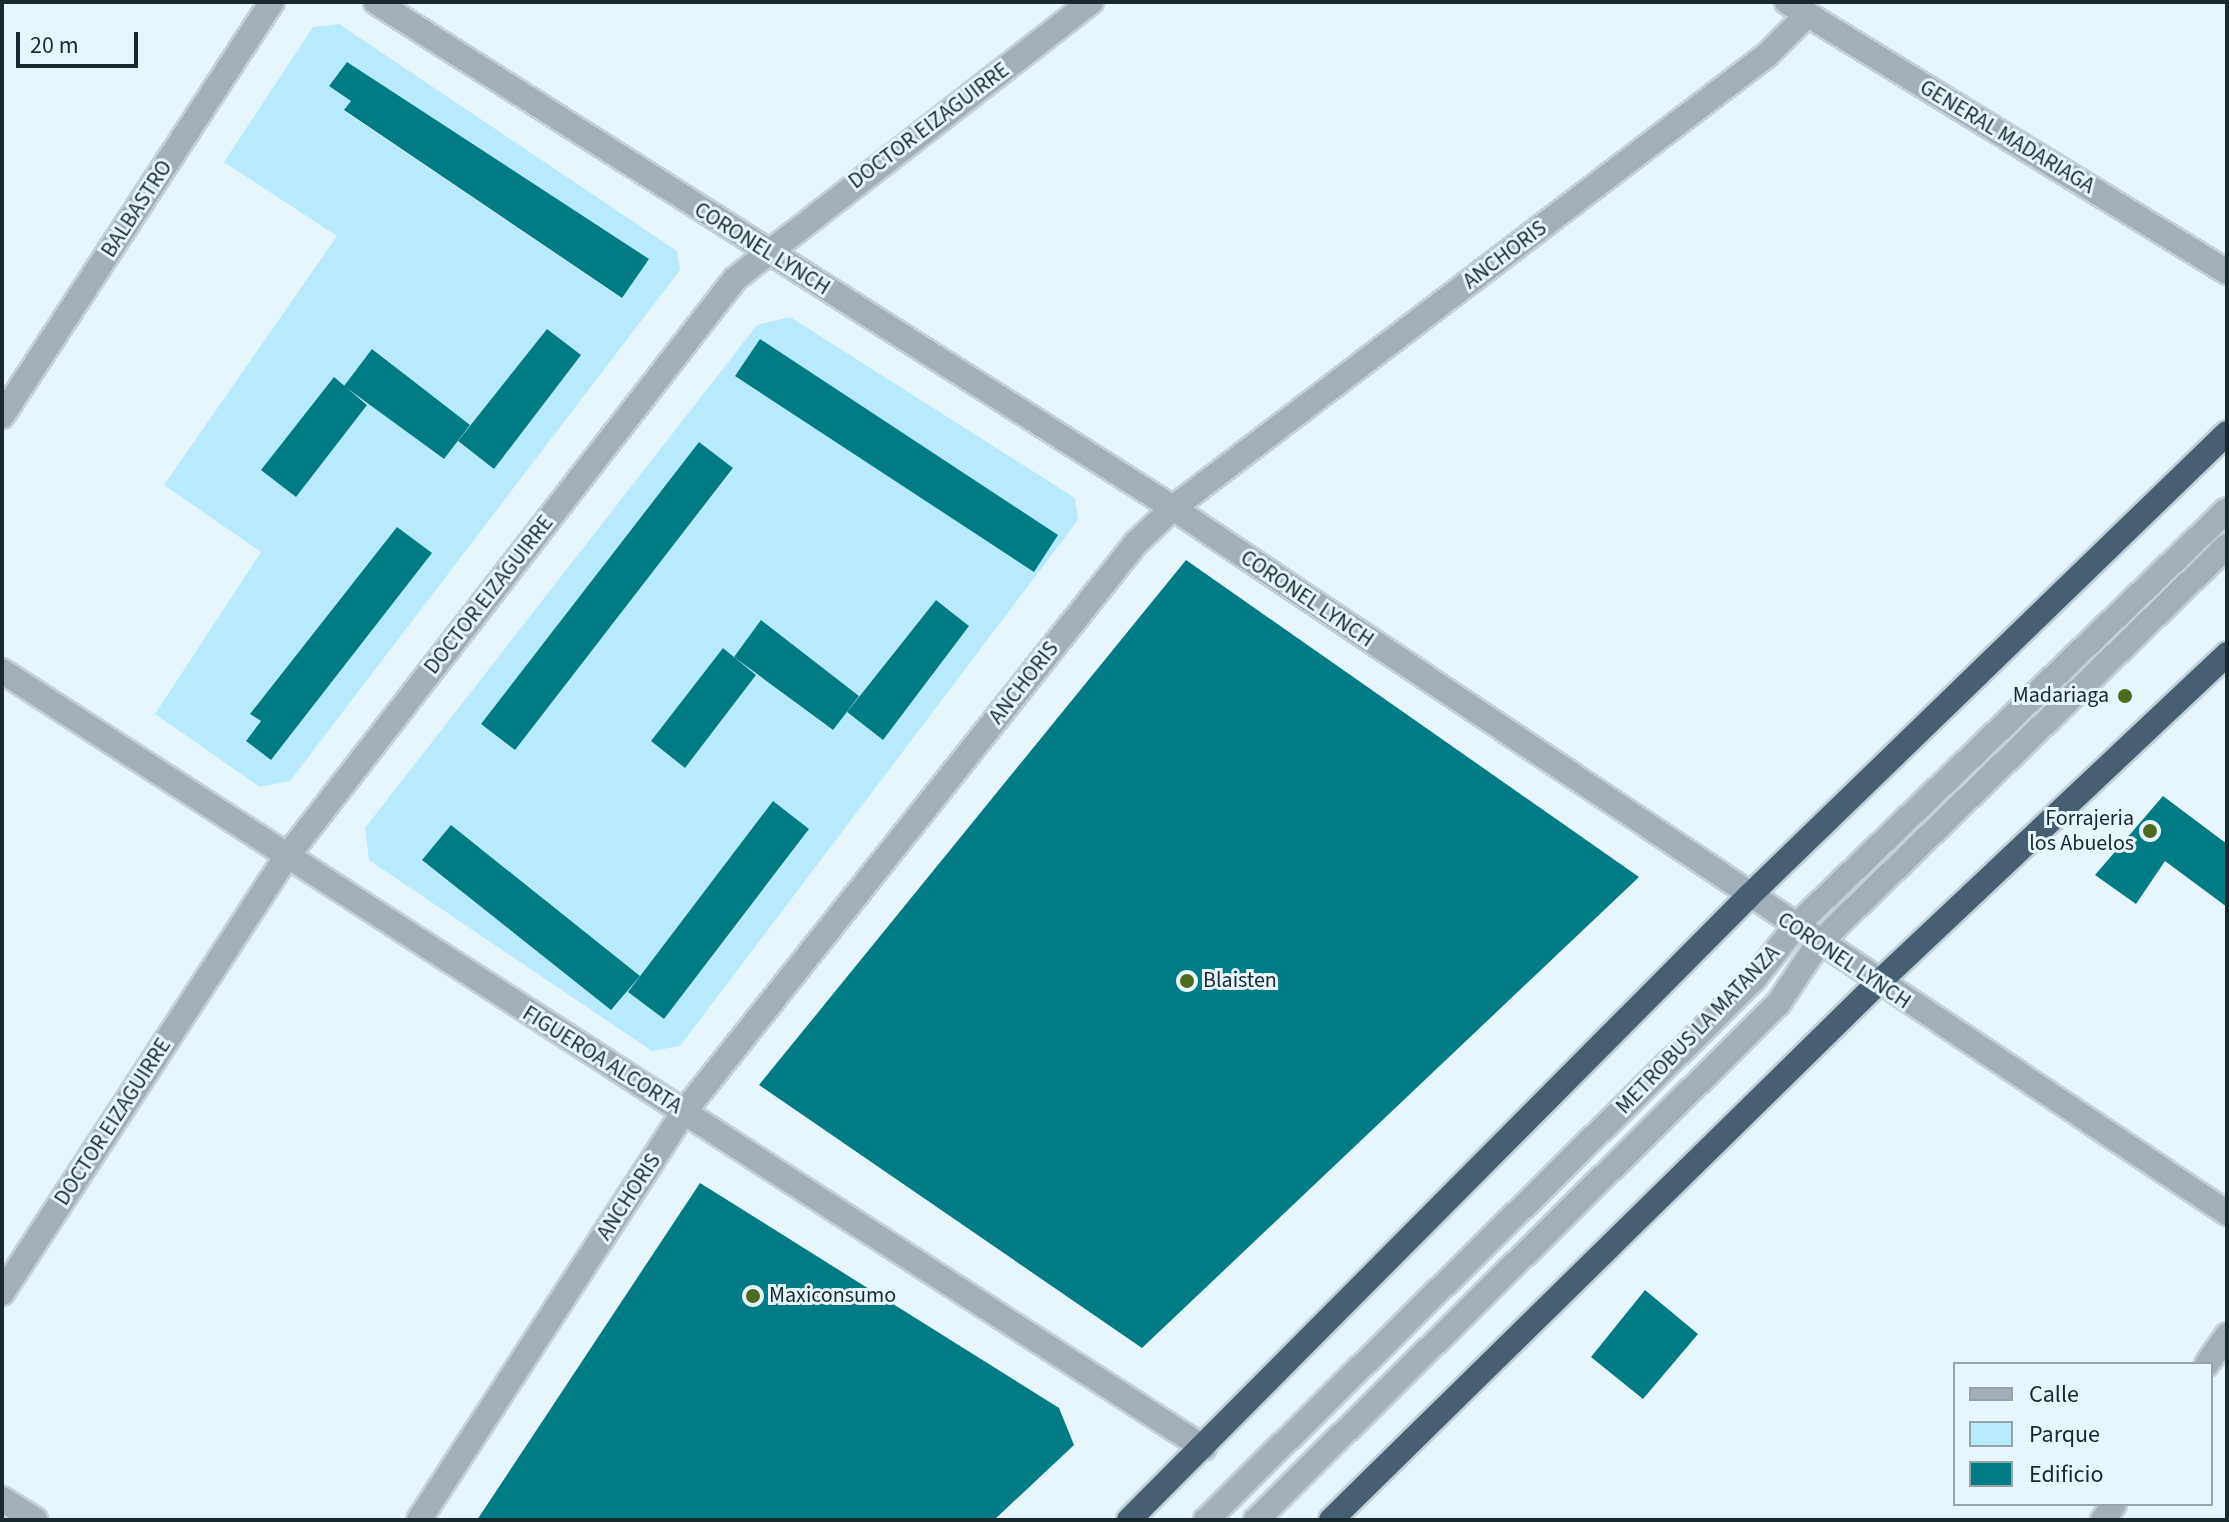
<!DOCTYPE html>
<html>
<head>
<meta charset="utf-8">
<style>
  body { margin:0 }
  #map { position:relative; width:2229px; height:1522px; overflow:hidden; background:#e7f6fc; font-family:"Source Sans 3",sans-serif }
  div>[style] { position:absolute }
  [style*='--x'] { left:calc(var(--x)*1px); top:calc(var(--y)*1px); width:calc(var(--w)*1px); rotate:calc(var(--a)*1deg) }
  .green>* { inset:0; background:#b8eafe }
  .building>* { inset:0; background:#017b86 }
  .roads { filter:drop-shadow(2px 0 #c2d1d7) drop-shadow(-2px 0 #c2d1d7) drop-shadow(0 2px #c2d1d7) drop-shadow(0 -2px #c2d1d7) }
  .minor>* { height:24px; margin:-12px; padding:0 12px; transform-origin:12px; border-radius:12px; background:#a2aeb8 }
  .highway>* { height:24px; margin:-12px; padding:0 12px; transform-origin:12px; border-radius:12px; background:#475f73 }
  .dots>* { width:22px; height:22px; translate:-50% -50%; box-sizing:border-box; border:4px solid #e7f6fc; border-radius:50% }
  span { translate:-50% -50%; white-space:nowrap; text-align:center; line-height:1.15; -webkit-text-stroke:6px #e7f6fc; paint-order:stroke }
  .street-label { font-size:22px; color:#19282d }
  .poi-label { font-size:22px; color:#19282d }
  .right { translate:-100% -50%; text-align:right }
  .left { translate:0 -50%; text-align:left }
  .frame { position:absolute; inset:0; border:4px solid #19282d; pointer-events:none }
  .legend { position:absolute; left:1953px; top:1362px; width:260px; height:144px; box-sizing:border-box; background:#e7f6fc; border:2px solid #95a4a9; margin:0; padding:10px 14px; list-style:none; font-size:24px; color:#19282d }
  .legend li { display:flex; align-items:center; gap:16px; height:40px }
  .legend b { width:40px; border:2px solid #95a4a9 }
  .scale { position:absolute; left:16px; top:32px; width:122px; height:36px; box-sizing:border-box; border:4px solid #19282d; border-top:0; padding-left:10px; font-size:24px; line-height:28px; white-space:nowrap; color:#19282d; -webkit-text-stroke:6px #e7f6fc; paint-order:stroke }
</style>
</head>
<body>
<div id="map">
  <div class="green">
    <i style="clip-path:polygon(evenodd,339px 24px,677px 251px,680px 270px,290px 781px,260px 787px,155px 714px,261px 552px,164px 485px,337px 236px,224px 162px,313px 27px,339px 24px,347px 62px,648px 259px,621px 298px,344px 111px,351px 101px,329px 86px,347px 62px,339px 24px,547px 329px,580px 355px,494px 469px,457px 441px,443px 459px,345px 386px,373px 349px,470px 426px,547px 329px,339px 24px,334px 378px,367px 404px,296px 497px,262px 470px,334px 378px,339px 24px,397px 528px,431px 554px,271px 760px,246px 741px,261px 721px,251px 714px,397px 528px)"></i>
    <i style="clip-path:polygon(evenodd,790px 317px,1075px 498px,1078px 520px,680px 1046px,652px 1051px,369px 860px,365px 828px,757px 325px,790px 317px,760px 340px,1034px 571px,736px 376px,760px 340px,790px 317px,699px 442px,733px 469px,514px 750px,481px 724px,699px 442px,790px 317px,936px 600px,969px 626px,883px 740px,846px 712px,832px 730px,734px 657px,762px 620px,859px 696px,936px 600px,790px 317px,723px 648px,756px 675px,685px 768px,651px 741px,723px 648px,790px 317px,772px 802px,809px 830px,664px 1019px,628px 992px,772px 802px,790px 317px,451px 825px,639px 975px,611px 1009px,423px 861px,451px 825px)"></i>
  </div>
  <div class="building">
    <i style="clip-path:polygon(347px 62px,649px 259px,622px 298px,344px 110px,351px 101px,329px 86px)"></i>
    <i style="clip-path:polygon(547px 329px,581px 355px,494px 469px,458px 441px)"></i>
    <i style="clip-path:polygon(760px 339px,1058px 535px,1034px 572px,735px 376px)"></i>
    <i style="clip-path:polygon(372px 349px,470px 425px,444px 459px,344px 386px)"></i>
    <i style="clip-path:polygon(334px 377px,367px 405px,296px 497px,261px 470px)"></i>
    <i style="clip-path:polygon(699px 442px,733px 468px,515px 750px,481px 724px)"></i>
    <i style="clip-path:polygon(397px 527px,432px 553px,271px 760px,246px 741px,261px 721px,250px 714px)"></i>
    <i style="clip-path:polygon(1186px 560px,1639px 877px,1142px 1348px,759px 1085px)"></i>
    <i style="clip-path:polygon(936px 600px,969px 626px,883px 740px,847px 712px)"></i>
    <i style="clip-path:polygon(761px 620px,859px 696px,833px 730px,734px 657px)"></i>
    <i style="clip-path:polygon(723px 648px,756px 675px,685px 768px,651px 741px)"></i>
    <i style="clip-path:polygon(2163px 796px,2227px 844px,2227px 907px,2165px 861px,2136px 904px,2095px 875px)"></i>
    <i style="clip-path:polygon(773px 801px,809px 829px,664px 1019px,628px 992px)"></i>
    <i style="clip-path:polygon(451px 825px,640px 976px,611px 1010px,422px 860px)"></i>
    <i style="clip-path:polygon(700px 1183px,1059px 1408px,1074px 1445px,994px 1520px,477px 1520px)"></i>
    <i style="clip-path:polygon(1645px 1290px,1698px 1334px,1643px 1399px,1591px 1357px)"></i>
  </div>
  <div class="roads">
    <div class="minor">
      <i style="--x:376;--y:2;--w:944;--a:32.41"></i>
      <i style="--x:1173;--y:508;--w:1268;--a:33.78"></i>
      <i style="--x:1787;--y:2;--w:516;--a:31.53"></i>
      <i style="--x:2;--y:416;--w:494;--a:-56.9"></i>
      <i style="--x:2;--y:671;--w:1431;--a:32.88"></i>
      <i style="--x:2;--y:1293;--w:518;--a:-56.89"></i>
      <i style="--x:285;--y:859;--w:734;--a:-52.19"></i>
      <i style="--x:735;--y:279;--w:451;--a:-37.9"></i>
      <i style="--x:2207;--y:1364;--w:35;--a:-55"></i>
      <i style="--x:2;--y:1499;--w:39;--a:32"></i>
      <i style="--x:419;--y:1520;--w:487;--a:-57"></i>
      <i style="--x:684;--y:1112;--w:727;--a:-51.54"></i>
      <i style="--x:1136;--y:543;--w:51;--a:-43.4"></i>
      <i style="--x:1173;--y:508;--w:747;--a:-37.33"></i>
      <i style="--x:1767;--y:55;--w:57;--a:-45"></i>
      <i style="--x:1206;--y:1520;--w:770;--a:-44.63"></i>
      <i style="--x:1754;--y:979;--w:66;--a:-51.7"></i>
      <i style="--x:1795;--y:927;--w:600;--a:-43.99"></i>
      <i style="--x:1256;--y:1520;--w:734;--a:-44.67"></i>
      <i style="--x:1778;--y:1004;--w:72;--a:-56.3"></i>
      <i style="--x:1818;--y:944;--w:571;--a:-44.22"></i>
      <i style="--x:2103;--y:1520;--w:19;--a:-55"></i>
    </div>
    <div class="highway">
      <i style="--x:1129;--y:1520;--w:880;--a:-45.18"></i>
      <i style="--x:1749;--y:896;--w:665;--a:-44.09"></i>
      <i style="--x:1331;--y:1520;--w:765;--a:-44.47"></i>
      <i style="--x:1877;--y:984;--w:481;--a:-43.3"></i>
    </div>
  </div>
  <div class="dots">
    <i style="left:2125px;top:696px;background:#4d6a1e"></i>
    <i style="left:2150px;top:831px;background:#4d6a1e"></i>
    <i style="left:1187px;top:981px;background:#4d6a1e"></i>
    <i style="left:753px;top:1296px;background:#4d6a1e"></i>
  </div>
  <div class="street-label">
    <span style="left:929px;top:126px;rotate:-37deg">DOCTOR EIZAGUIRRE</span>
    <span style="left:2007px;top:137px;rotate:31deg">GENERAL MADARIAGA</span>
    <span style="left:137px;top:209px;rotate:-57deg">BALBASTRO</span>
    <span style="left:762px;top:249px;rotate:32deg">CORONEL LYNCH</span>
    <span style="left:1505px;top:255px;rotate:-37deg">ANCHORIS</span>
    <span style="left:489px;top:595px;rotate:-52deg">DOCTOR EIZAGUIRRE</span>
    <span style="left:1307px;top:599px;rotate:34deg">CORONEL LYNCH</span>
    <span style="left:1024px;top:683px;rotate:-52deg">ANCHORIS</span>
    <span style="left:1844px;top:961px;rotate:34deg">CORONEL LYNCH</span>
    <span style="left:1698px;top:1030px;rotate:-46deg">METROBUS LA MATANZA</span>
    <span style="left:602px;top:1060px;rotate:32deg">FIGUEROA ALCORTA</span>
    <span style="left:113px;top:1122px;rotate:-57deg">DOCTOR EIZAGUIRRE</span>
    <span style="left:629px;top:1197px;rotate:-57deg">ANCHORIS</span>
  </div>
  <div class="poi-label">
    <span class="right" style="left:2109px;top:696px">Madariaga</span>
    <span class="right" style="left:2134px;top:831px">Forrajeria<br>los Abuelos</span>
    <span class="left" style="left:1203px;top:981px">Blaisten</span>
    <span class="left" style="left:769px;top:1296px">Maxiconsumo</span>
  </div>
  <div class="frame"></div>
  <ul class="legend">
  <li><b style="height:10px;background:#a2aeb8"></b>Calle</li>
  <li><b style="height:22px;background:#b8eafe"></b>Parque</li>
  <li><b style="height:22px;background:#017b86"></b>Edificio</li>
  </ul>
  <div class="scale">20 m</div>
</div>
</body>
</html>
